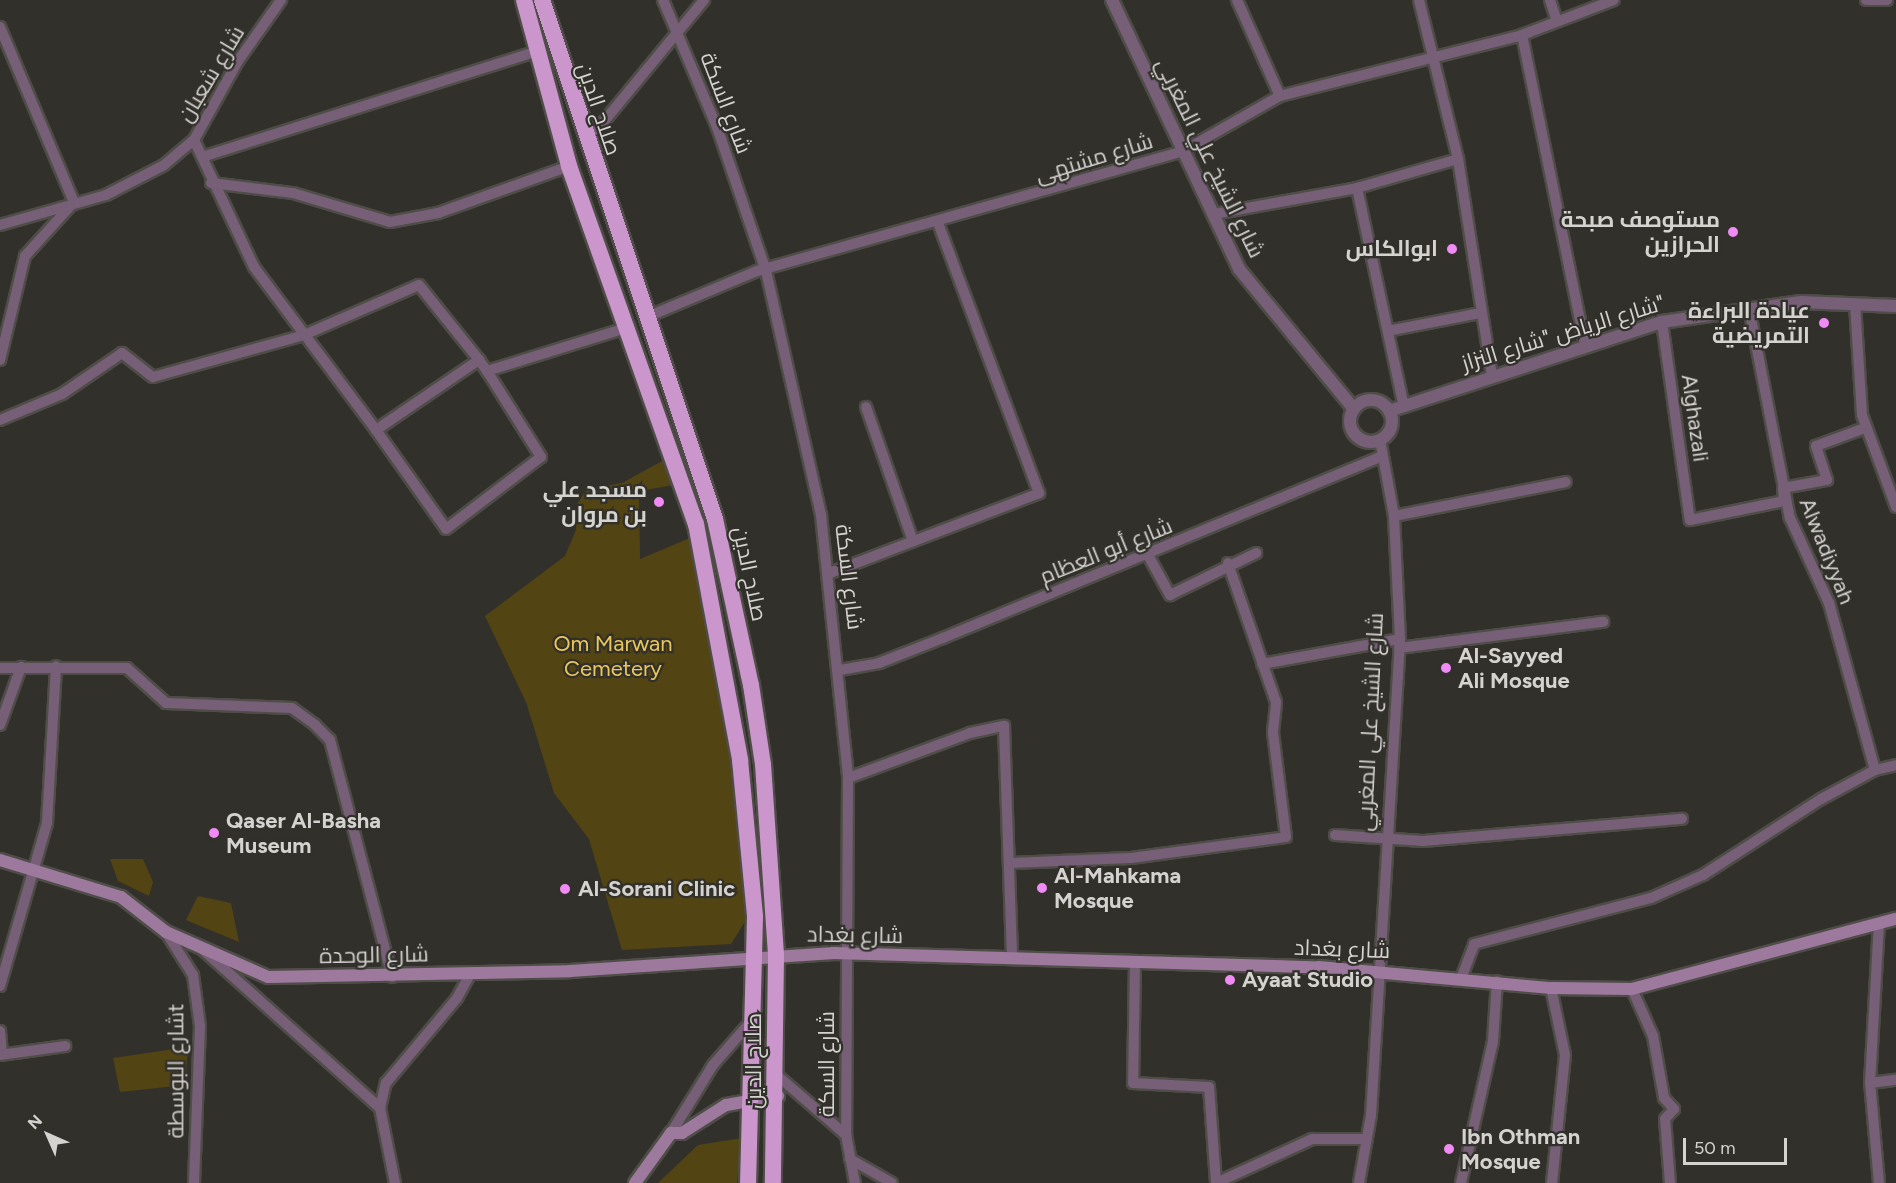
<!DOCTYPE html>
<html>
<head>
<meta charset="utf-8">
<style>
  body { margin:0 }
  #map { position:relative; width:1896px; height:1183px; overflow:hidden; background:#32302a; font-family:Figtree,Cairo,sans-serif }
  div>[style] { position:absolute }
  [style*='--x'] { left:calc(var(--x)*1px); top:calc(var(--y)*1px); width:calc(var(--w)*1px); rotate:calc(var(--a)*1deg) }
  .green>* { inset:0; background:#534414 }
  .roads { filter:drop-shadow(2px 0 #4f4d48) drop-shadow(-2px 0 #4f4d48) drop-shadow(0 2px #4f4d48) drop-shadow(0 -2px #4f4d48) }
  .minor>* { height:10px; margin:-5px; padding:0 5px; transform-origin:5px; border-radius:5px; background:#765f77 }
  .tertiary>* { height:12px; margin:-6px; padding:0 6px; transform-origin:6px; border-radius:6px; background:#765f77 }
  .tertiary>.ring { margin:-6px; padding:0; box-sizing:content-box; background:none; border:12px solid #765f77; border-radius:50% }
  .secondary>* { height:12px; margin:-6px; padding:0 6px; transform-origin:6px; border-radius:6px; background:#9e799e }
  .trunk>* { height:16px; margin:-8px; padding:0 8px; transform-origin:8px; border-radius:8px; background:#ca96cb }
  .dots>* { width:16px; height:16px; translate:-50% -50%; box-sizing:border-box; border:3px solid #32302a; border-radius:50% }
  span { translate:-50% -50%; white-space:nowrap; text-align:center; line-height:1.15; -webkit-text-stroke:4.5px #32302a; paint-order:stroke }
  .street-label { font-size:22px; color:#d5d3d0 }
  .poi-label { font-size:22px; color:#d5d3d0; font-weight:700 }
  .right { translate:-100% -50%; text-align:right }
  .left { translate:0 -50%; text-align:left }
  .park-label { font-size:22px; color:#eac75b }
  .north { position:absolute; left:18px; top:1105px; width:60px; height:60px; -webkit-text-stroke:4px #32302a; paint-order:stroke; rotate:315deg; font-size:16px; font-weight:700; line-height:24px; text-align:center; color:#d5d3d0 }
  .north::after { content:''; display:block; margin:auto; width:21px; height:27px; background:#d5d3d0; clip-path:polygon(50% 0,100% 100%,50% 72%,0 100%) }
  .scale { position:absolute; left:1683px; top:1138px; width:104px; height:27px; box-sizing:border-box; border:3px solid #d5d3d0; border-top:0; padding-left:8px; font-size:18px; line-height:21px; white-space:nowrap; color:#d5d3d0; -webkit-text-stroke:4px #32302a; paint-order:stroke }
</style>
</head>
<body>
<div id="map">
  <div class="green">
    <i style="clip-path:polygon(664px 460px,674px 485px,639px 491px,640px 559px,690px 538px,741px 797px,748px 917px,731px 944px,622px 950px,589px 839px,554px 793px,526px 702px,485px 616px,565px 556px,576px 530px,577px 504px,587px 489px,622px 483px)"></i>
    <i style="clip-path:polygon(110px 859px,143px 859px,153px 882px,149px 896px,118px 881px)"></i>
    <i style="clip-path:polygon(198px 896px,231px 903px,239px 942px,186px 920px)"></i>
    <i style="clip-path:polygon(188px 1047px,185px 1085px,120px 1092px,113px 1058px)"></i>
    <i style="clip-path:polygon(742px 1138px,737px 1183px,658px 1183px,698px 1145px)"></i>
  </div>
  <div class="roads">
    <div class="minor">
      <i style="--x:663;--y:0;--w:138;--a:67"></i>
      <i style="--x:717;--y:127;--w:152;--a:71.2"></i>
      <i style="--x:766;--y:271;--w:250;--a:77.3"></i>
      <i style="--x:821;--y:515;--w:264;--a:84.1"></i>
      <i style="--x:848;--y:778;--w:357;--a:90.3"></i>
      <i style="--x:846;--y:1135;--w:49;--a:79.4"></i>
      <i style="--x:1237;--y:0;--w:105;--a:65.9"></i>
      <i style="--x:1419;--y:0;--w:164;--a:76.2"></i>
      <i style="--x:1458;--y:159;--w:221;--a:81.1"></i>
      <i style="--x:1550;--y:0;--w:20;--a:72"></i>
      <i style="--x:1866;--y:0;--w:21;--a:0"></i>
      <i style="--x:0;--y:27;--w:190;--a:67.1"></i>
      <i style="--x:74;--y:202;--w:73;--a:132.2"></i>
      <i style="--x:25;--y:256;--w:107;--a:103.5"></i>
      <i style="--x:1522;--y:35;--w:315;--a:78.5"></i>
      <i style="--x:194;--y:140;--w:140;--a:64.7"></i>
      <i style="--x:254;--y:267;--w:204;--a:53.2"></i>
      <i style="--x:376;--y:430;--w:125;--a:-34.2"></i>
      <i style="--x:479;--y:360;--w:14;--a:54"></i>
      <i style="--x:487;--y:371;--w:149;--a:-17.2"></i>
      <i style="--x:587;--y:142;--w:184;--a:-50.5"></i>
      <i style="--x:202;--y:157;--w:353;--a:-17.5"></i>
      <i style="--x:211;--y:183;--w:83;--a:7"></i>
      <i style="--x:293;--y:193;--w:101;--a:16.6"></i>
      <i style="--x:390;--y:222;--w:49;--a:-10.6"></i>
      <i style="--x:438;--y:213;--w:139;--a:-19.7"></i>
      <i style="--x:1357;--y:188;--w:224;--a:77.9"></i>
      <i style="--x:1214;--y:214;--w:145;--a:-10.3"></i>
      <i style="--x:1357;--y:188;--w:105;--a:-16"></i>
      <i style="--x:0;--y:225;--w:110;--a:-15.8"></i>
      <i style="--x:106;--y:195;--w:65;--a:-27.3"></i>
      <i style="--x:164;--y:165;--w:39;--a:-40"></i>
      <i style="--x:194;--y:140;--w:90;--a:-60.9"></i>
      <i style="--x:238;--y:61;--w:75;--a:-54.8"></i>
      <i style="--x:1855;--y:304;--w:111;--a:86.4"></i>
      <i style="--x:1862;--y:415;--w:98;--a:69.7"></i>
      <i style="--x:1749;--y:308;--w:214;--a:79"></i>
      <i style="--x:1790;--y:518;--w:94;--a:65.4"></i>
      <i style="--x:1829;--y:603;--w:173;--a:74.6"></i>
      <i style="--x:647;--y:317;--w:119;--a:-22.7"></i>
      <i style="--x:757;--y:271;--w:443;--a:-15.7"></i>
      <i style="--x:1183;--y:151;--w:112;--a:-29.6"></i>
      <i style="--x:1280;--y:96;--w:250;--a:-14.1"></i>
      <i style="--x:1522;--y:35;--w:98;--a:-20.8"></i>
      <i style="--x:1662;--y:322;--w:200;--a:82"></i>
      <i style="--x:1690;--y:520;--w:96;--a:-11.4"></i>
      <i style="--x:1784;--y:501;--w:13;--a:-94"></i>
      <i style="--x:1783;--y:488;--w:45;--a:-10.3"></i>
      <i style="--x:1827;--y:480;--w:36;--a:-108"></i>
      <i style="--x:1816;--y:446;--w:52;--a:-20.2"></i>
      <i style="--x:1388;--y:331;--w:95;--a:-11"></i>
      <i style="--x:866;--y:407;--w:142;--a:70.7"></i>
      <i style="--x:0;--y:420;--w:67;--a:-22.8"></i>
      <i style="--x:62;--y:394;--w:73;--a:-34.3"></i>
      <i style="--x:122;--y:353;--w:39;--a:38"></i>
      <i style="--x:153;--y:377;--w:157;--a:-15.5"></i>
      <i style="--x:304;--y:335;--w:125;--a:-23.5"></i>
      <i style="--x:419;--y:285;--w:96;--a:51.3"></i>
      <i style="--x:376;--y:430;--w:121;--a:54.7"></i>
      <i style="--x:446;--y:529;--w:119;--a:-37.2"></i>
      <i style="--x:541;--y:457;--w:102;--a:-122.1"></i>
      <i style="--x:1394;--y:516;--w:175;--a:-11.2"></i>
      <i style="--x:1148;--y:555;--w:46;--a:61.2"></i>
      <i style="--x:1170;--y:595;--w:96;--a:-26"></i>
      <i style="--x:830;--y:573;--w:224;--a:-20.9"></i>
      <i style="--x:1039;--y:493;--w:288;--a:-110.5"></i>
      <i style="--x:1399;--y:648;--w:206;--a:-7.3"></i>
      <i style="--x:1262;--y:664;--w:140;--a:-10.3"></i>
      <i style="--x:0;--y:668;--w:127;--a:0"></i>
      <i style="--x:127;--y:668;--w:52;--a:41.9"></i>
      <i style="--x:166;--y:703;--w:126;--a:2.3"></i>
      <i style="--x:292;--y:708;--w:29;--a:36"></i>
      <i style="--x:315;--y:725;--w:21;--a:45"></i>
      <i style="--x:330;--y:740;--w:245;--a:75.3"></i>
      <i style="--x:840;--y:670;--w:40;--a:-10"></i>
      <i style="--x:879;--y:663;--w:69;--a:-21.3"></i>
      <i style="--x:943;--y:638;--w:475;--a:-22.5"></i>
      <i style="--x:0;--y:725;--w:62;--a:-70.1"></i>
      <i style="--x:848;--y:778;--w:130;--a:-20.2"></i>
      <i style="--x:970;--y:733;--w:35;--a:-12"></i>
      <i style="--x:1004;--y:726;--w:232;--a:88"></i>
      <i style="--x:1335;--y:835;--w:88;--a:3.9"></i>
      <i style="--x:1423;--y:841;--w:260;--a:-4.9"></i>
      <i style="--x:1011;--y:863;--w:120;--a:-2.4"></i>
      <i style="--x:1131;--y:858;--w:156;--a:-7.7"></i>
      <i style="--x:1286;--y:837;--w:106;--a:-97.1"></i>
      <i style="--x:1273;--y:732;--w:30;--a:-84"></i>
      <i style="--x:1276;--y:702;--w:147;--a:-109.1"></i>
      <i style="--x:166;--y:932;--w:51;--a:57.9"></i>
      <i style="--x:193;--y:975;--w:51;--a:82.2"></i>
      <i style="--x:200;--y:1026;--w:157;--a:92.2"></i>
      <i style="--x:201;--y:948;--w:240;--a:41.8"></i>
      <i style="--x:1135;--y:962;--w:121;--a:90.9"></i>
      <i style="--x:1133;--y:1083;--w:76;--a:3"></i>
      <i style="--x:1209;--y:1087;--w:96;--a:85.8"></i>
      <i style="--x:1462;--y:976;--w:34;--a:-69"></i>
      <i style="--x:1474;--y:944;--w:183;--a:-14.6"></i>
      <i style="--x:1651;--y:898;--w:57;--a:-23.9"></i>
      <i style="--x:1703;--y:875;--w:140;--a:-32.8"></i>
      <i style="--x:1821;--y:799;--w:61;--a:-28.2"></i>
      <i style="--x:1875;--y:770;--w:22;--a:-13"></i>
      <i style="--x:0;--y:986;--w:170;--a:-73.9"></i>
      <i style="--x:47;--y:823;--w:157;--a:-86.7"></i>
      <i style="--x:1551;--y:988;--w:68;--a:78.2"></i>
      <i style="--x:1565;--y:1055;--w:129;--a:95.8"></i>
      <i style="--x:1632;--y:989;--w:51;--a:65.9"></i>
      <i style="--x:1653;--y:1036;--w:63;--a:79.9"></i>
      <i style="--x:1664;--y:1098;--w:15;--a:48"></i>
      <i style="--x:1674;--y:1109;--w:13;--a:132"></i>
      <i style="--x:1665;--y:1119;--w:64;--a:85.5"></i>
      <i style="--x:0;--y:1031;--w:23;--a:85"></i>
      <i style="--x:0;--y:1055;--w:66;--a:-7.9"></i>
      <i style="--x:779;--y:1077;--w:89;--a:40.9"></i>
      <i style="--x:1870;--y:1083;--w:26;--a:-7"></i>
      <i style="--x:671;--y:1133;--w:80;--a:-58.3"></i>
      <i style="--x:713;--y:1065;--w:61;--a:-49"></i>
      <i style="--x:850;--y:1159;--w:48;--a:29.7"></i>
      <i style="--x:395;--y:1183;--w:76;--a:-101.3"></i>
      <i style="--x:380;--y:1108;--w:26;--a:-77"></i>
      <i style="--x:386;--y:1083;--w:111;--a:-50.1"></i>
      <i style="--x:457;--y:998;--w:29;--a:-61"></i>
      <i style="--x:1216;--y:1183;--w:106;--a:-24.6"></i>
      <i style="--x:1312;--y:1139;--w:55;--a:0"></i>
      <i style="--x:1359;--y:1183;--w:69;--a:-80"></i>
      <i style="--x:1371;--y:1115;--w:477;--a:-86.5"></i>
      <i style="--x:1400;--y:639;--w:123;--a:-92.8"></i>
      <i style="--x:1394;--y:516;--w:77;--a:-100.4"></i>
      <i style="--x:1461;--y:1183;--w:146;--a:-77.3"></i>
      <i style="--x:1493;--y:1041;--w:60;--a:-86.2"></i>
      <i style="--x:1879;--y:1183;--w:100;--a:-95.1"></i>
      <i style="--x:1870;--y:1083;--w:160;--a:-86.8"></i>
    </div>
    <div class="tertiary">
      <i style="--x:1112;--y:0;--w:297;--a:64.7"></i>
      <i style="--x:1239;--y:269;--w:181;--a:50.6"></i>
      <i class="ring" style="left:1350px;top:400px;width:30px;height:30px"></i>
      <i style="--x:1389;--y:411;--w:287;--a:-18.1"></i>
      <i style="--x:1662;--y:322;--w:140;--a:-8.2"></i>
      <i style="--x:1801;--y:302;--w:95;--a:2.4"></i>
    </div>
    <div class="secondary">
      <i style="--x:0;--y:860;--w:127;--a:17"></i>
      <i style="--x:121;--y:897;--w:57;--a:37.9"></i>
      <i style="--x:166;--y:932;--w:111;--a:23.8"></i>
      <i style="--x:268;--y:977;--w:302;--a:-1.1"></i>
      <i style="--x:570;--y:971;--w:265;--a:-3.9"></i>
      <i style="--x:834;--y:953;--w:485;--a:1.7"></i>
      <i style="--x:1319;--y:967;--w:233;--a:5.2"></i>
      <i style="--x:1551;--y:988;--w:81;--a:0.7"></i>
      <i style="--x:1632;--y:989;--w:273;--a:-14.9"></i>
      <i style="--x:635;--y:1183;--w:62;--a:-54.2"></i>
      <i style="--x:671;--y:1133;--w:11;--a:0"></i>
      <i style="--x:682;--y:1133;--w:52;--a:-32.5"></i>
      <i style="--x:726;--y:1105;--w:53;--a:-9.8"></i>
    </div>
    <div class="trunk">
      <i style="--x:524;--y:0;--w:172;--a:74.8"></i>
      <i style="--x:569;--y:166;--w:380;--a:70.5"></i>
      <i style="--x:696;--y:524;--w:240;--a:79.4"></i>
      <i style="--x:740;--y:760;--w:158;--a:84.5"></i>
      <i style="--x:755;--y:917;--w:266;--a:91.5"></i>
      <i style="--x:542;--y:0;--w:547;--a:71.57"></i>
      <i style="--x:715;--y:519;--w:170;--a:77.8"></i>
      <i style="--x:751;--y:685;--w:80;--a:81.4"></i>
      <i style="--x:763;--y:764;--w:193;--a:86.1"></i>
      <i style="--x:776;--y:957;--w:226;--a:90.8"></i>
    </div>
  </div>
  <div class="dots">
    <i style="left:1733px;top:232px;background:#f08bf5"></i>
    <i style="left:1452px;top:249px;background:#f08bf5"></i>
    <i style="left:1824px;top:323px;background:#f08bf5"></i>
    <i style="left:659px;top:502px;background:#f08bf5"></i>
    <i style="left:1446px;top:668px;background:#f08bf5"></i>
    <i style="left:214px;top:833px;background:#f08bf5"></i>
    <i style="left:1042px;top:888px;background:#f08bf5"></i>
    <i style="left:565px;top:889px;background:#f08bf5"></i>
    <i style="left:1230px;top:980px;background:#f08bf5"></i>
    <i style="left:1449px;top:1149px;background:#f08bf5"></i>
  </div>
  <div class="street-label">
    <span style="left:211px;top:74px;rotate:-59deg">شارع شعبان</span>
    <span style="left:726px;top:103px;rotate:69deg">شارع السكة</span>
    <span style="left:599px;top:109px;rotate:71deg">صلاح الدين</span>
    <span style="left:1094px;top:158px;rotate:-17deg">شارع مشتهى</span>
    <span style="left:1210px;top:158px;rotate:64deg">شارع الشيخ علي المغربي</span>
    <span style="left:1563px;top:333px;rotate:-17deg">شارع الرياض "شارع النزاز"</span>
    <span style="left:1695px;top:418px;rotate:82deg">Alghazali</span>
    <span style="left:1106px;top:551px;rotate:-22deg">شارع أبو العظام</span>
    <span style="left:1827px;top:551px;rotate:68deg">Alwadiyyah</span>
    <span style="left:750px;top:574px;rotate:78deg">صلاح الدين</span>
    <span style="left:849px;top:577px;rotate:83deg">شارع السكة</span>
    <span style="left:1370px;top:722px;rotate:-87deg">شارع الشيخ علي المغربي</span>
    <span style="left:855px;top:935px;rotate:1deg">شارع بغداد</span>
    <span style="left:1342px;top:949px;rotate:2deg">شارع بغداد</span>
    <span style="left:374px;top:955px;rotate:-1deg">شارع الوحدة</span>
    <span style="left:754px;top:1061px;rotate:-90deg">صلاح الدين</span>
    <span style="left:827px;top:1064px;rotate:-90deg">شارع السكة</span>
    <span style="left:176px;top:1071px;rotate:-90deg">شارع البوسطةt</span>
  </div>
  <div class="poi-label">
    <span class="right" style="left:1720px;top:232px">مستوصف صبحة<br>الحرازين</span>
    <span class="right" style="left:1438px;top:249px">ابوالكاس</span>
    <span class="right" style="left:1810px;top:323px">عيادة البراءة<br>التمريضية</span>
    <span class="right" style="left:647px;top:502px">مسجد علي<br>بن مروان</span>
    <span class="left" style="left:1458px;top:668px">Al-Sayyed<br>Ali Mosque</span>
    <span class="left" style="left:226px;top:833px">Qaser Al-Basha<br>Museum</span>
    <span class="left" style="left:1054px;top:888px">Al-Mahkama<br>Mosque</span>
    <span class="left" style="left:578px;top:889px">Al-Sorani Clinic</span>
    <span class="left" style="left:1242px;top:980px">Ayaat Studio</span>
    <span class="left" style="left:1461px;top:1149px">Ibn Othman<br>Mosque</span>
  </div>
  <div class="park-label">
    <span style="left:613px;top:656px">Om Marwan<br>Cemetery</span>
  </div>
  <div class="north">N</div>
  <div class="scale">50 m</div>
</div>
</body>
</html>
